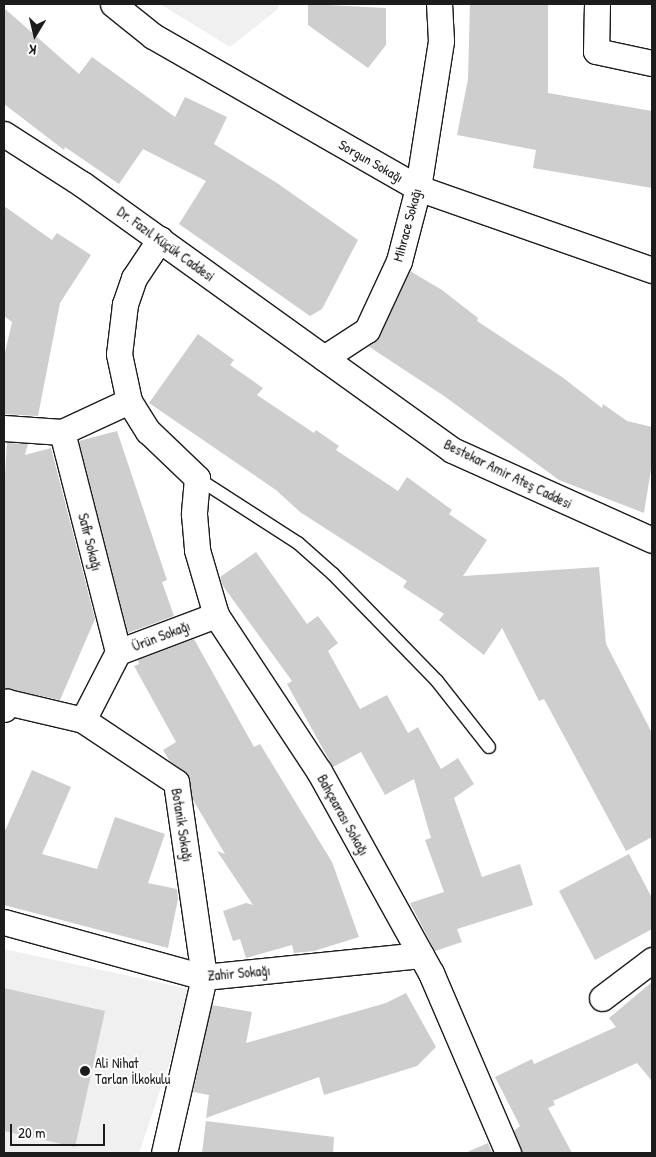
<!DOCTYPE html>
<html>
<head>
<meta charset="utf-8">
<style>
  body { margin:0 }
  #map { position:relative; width:656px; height:1157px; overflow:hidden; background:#fff; font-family:"Patrick Hand",sans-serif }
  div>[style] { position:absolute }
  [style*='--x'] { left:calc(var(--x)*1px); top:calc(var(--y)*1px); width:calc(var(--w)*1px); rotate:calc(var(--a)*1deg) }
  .built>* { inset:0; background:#f0f0f0 }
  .building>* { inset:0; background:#cecece }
  .roads { filter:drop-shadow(1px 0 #1c1c1c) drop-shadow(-1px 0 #1c1c1c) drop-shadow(0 1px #1c1c1c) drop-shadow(0 -1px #1c1c1c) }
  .service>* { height:12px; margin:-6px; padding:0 6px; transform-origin:6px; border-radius:6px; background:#fff }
  .minor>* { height:25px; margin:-12.5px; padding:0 12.5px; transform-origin:12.5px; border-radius:12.5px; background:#fff }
  .dots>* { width:14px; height:14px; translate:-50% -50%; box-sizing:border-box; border:2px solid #fff; border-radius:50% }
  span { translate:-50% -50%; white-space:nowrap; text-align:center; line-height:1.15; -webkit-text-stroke:4px #fff; paint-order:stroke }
  .street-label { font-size:14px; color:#1c1c1c }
  .poi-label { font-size:14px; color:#1c1c1c }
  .left { translate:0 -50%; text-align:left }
  .frame { position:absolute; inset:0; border:5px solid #1c1c1c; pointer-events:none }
  .north { position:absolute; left:10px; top:10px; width:50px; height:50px; -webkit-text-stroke:4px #fff; paint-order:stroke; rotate:189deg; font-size:14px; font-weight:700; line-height:20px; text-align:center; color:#1c1c1c }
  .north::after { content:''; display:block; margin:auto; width:18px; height:22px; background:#1c1c1c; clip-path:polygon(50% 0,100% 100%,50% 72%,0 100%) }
  .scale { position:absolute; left:10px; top:1124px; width:95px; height:22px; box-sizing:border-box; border:2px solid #1c1c1c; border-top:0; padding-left:6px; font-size:15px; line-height:18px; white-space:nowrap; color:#1c1c1c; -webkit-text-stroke:4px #fff; paint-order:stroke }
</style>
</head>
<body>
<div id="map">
  <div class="built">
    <i style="clip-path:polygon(160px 4px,278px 4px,278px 9px,230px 47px)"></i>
    <i style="clip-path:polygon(4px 949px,194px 990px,139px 1153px,4px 1153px)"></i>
  </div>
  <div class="building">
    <i style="clip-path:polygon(308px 4px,386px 8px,386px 45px,368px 68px,308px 25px)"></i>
    <i style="clip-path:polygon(470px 4px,548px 4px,548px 93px,652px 111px,652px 188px,533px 168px,536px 150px,457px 135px,468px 79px)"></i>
    <i style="clip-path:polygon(4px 8px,79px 74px,92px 57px,175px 117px,185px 97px,227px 117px,214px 144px,277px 183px,358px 240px,322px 309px,310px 316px,179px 224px,206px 181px,143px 149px,119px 184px,65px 147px,64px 150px,4px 104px)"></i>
    <i style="clip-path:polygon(4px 206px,52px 240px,57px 233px,91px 255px,60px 303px,38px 416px,4px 414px,4px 357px,12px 322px,4px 316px)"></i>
    <i style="clip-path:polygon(410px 271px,442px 290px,478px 318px,477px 321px,562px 377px,602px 408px,603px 404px,627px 421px,652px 427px,652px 463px,644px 513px,559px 480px,444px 396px,368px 346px,380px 336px)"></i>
    <i style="clip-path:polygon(198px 334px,234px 360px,230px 365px,263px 388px,257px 395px,314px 433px,316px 430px,339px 446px,336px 450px,398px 491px,407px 477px,452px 510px,449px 514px,487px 540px,463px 576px,599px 567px,606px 644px,652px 733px,652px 837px,626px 851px,544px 699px,539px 701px,502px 628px,484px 655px,439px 620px,444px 614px,403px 587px,407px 581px,300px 512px,276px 490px,149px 403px)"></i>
    <i style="clip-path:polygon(117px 431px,167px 580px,162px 582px,174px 616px,128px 633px,79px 441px)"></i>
    <i style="clip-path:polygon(7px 443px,28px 444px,25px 455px,51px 448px,95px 619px,60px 700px,4px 688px,4px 490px)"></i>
    <i style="clip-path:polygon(256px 552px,307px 624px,318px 616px,338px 643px,328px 651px,360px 709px,387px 695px,408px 733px,418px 727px,441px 769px,458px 758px,474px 784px,454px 798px,482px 877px,520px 864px,533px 905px,457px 929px,462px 942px,435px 951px,410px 903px,444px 892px,425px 840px,431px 838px,414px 779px,385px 795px,361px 752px,333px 767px,287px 684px,292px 681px,223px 586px,220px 577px)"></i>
    <i style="clip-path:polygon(194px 639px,254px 747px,260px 744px,332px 862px,359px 937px,314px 951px,294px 953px,292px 945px,246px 958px,240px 939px,233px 941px,223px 911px,246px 903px,253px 905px,217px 851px,225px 854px,193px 800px,188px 775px,169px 760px,163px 750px,176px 742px,134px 666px,139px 664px,138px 660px)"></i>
    <i style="clip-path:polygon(32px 770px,71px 787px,42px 854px,97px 869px,115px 817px,165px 834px,148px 883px,177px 889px,178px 899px,168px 948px,4px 905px,4px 833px)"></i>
    <i style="clip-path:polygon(629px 854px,652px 898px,652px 929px,595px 960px,559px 891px)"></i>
    <i style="clip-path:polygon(652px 982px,652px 1081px,637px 1063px,553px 1101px,555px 1105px,548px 1108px,572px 1153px,522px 1153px,514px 1131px,520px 1126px,495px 1077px,532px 1059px,534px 1064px,616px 1027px,609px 1018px)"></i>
    <i style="clip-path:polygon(4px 988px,105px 1011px,75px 1147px,4px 1131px)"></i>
    <i style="clip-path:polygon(406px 993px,436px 1047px,417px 1066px,324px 1095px,319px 1077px,206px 1118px,209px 1095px,193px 1092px,212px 1005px,252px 1012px,246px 1043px,386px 1003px)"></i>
    <i style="clip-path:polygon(206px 1121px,334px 1137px,333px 1153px,202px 1153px)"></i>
    <i style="clip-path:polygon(488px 1143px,492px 1153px,465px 1153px)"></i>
  </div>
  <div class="roads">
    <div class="service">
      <i style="--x:197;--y:478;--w:120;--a:32.8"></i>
      <i style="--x:298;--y:543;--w:47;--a:41.5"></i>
      <i style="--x:333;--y:574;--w:149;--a:45.8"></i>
      <i style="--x:437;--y:681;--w:84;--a:51.8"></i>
    </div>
    <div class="minor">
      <i style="--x:113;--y:4;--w:51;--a:38.7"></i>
      <i style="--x:153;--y:36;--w:305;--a:29.8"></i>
      <i style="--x:418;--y:188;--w:248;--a:19.3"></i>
      <i style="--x:597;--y:4;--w:47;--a:91.2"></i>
      <i style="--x:596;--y:51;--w:57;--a:12.1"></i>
      <i style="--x:4;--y:134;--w:93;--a:32.7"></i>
      <i style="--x:82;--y:184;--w:456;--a:35.7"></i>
      <i style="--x:452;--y:450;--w:219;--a:24.2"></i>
      <i style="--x:160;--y:239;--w:47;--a:123.7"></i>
      <i style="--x:134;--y:278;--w:28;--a:109"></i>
      <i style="--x:125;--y:304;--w:50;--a:96.8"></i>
      <i style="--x:119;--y:354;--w:48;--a:78"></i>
      <i style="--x:129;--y:401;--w:36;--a:58"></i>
      <i style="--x:148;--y:431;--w:68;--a:43.8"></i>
      <i style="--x:197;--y:478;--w:36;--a:95"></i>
      <i style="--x:194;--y:514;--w:36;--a:85"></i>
      <i style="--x:197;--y:550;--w:68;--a:73.7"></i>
      <i style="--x:216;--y:615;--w:187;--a:56.6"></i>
      <i style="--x:319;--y:771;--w:231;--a:61"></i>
      <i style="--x:431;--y:973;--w:196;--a:66.8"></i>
      <i style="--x:324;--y:358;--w:51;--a:-33.1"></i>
      <i style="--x:367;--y:330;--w:76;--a:-65.1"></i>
      <i style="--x:399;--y:261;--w:75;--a:-75.4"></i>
      <i style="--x:418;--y:188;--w:149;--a:-81.1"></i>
      <i style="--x:441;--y:41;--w:37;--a:-93"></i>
      <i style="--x:4;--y:428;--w:58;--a:3.9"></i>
      <i style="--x:62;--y:432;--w:74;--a:-24.8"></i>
      <i style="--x:62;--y:432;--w:227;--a:75.7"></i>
      <i style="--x:4;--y:709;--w:8;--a:-67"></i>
      <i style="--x:7;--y:702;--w:78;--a:13.3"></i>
      <i style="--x:83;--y:720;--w:76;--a:-62.8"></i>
      <i style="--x:118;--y:652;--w:105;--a:-20.7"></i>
      <i style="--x:83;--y:720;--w:112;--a:33.7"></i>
      <i style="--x:176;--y:782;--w:197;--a:81.8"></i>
      <i style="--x:204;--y:977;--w:180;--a:102.8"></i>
      <i style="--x:4;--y:922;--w:207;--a:15.4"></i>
      <i style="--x:204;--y:977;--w:218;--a:-5.8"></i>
      <i style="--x:602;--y:998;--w:63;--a:-37.2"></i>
    </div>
  </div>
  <div class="dots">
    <i style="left:85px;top:1071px;background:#1c1c1c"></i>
  </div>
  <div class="street-label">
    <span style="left:371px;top:161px;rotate:30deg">Sorgun Sokağı</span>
    <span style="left:407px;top:225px;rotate:-75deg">Mihrace Sokağı</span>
    <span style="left:166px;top:244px;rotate:36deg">Dr. Fazıl Küçük Caddesi</span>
    <span style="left:508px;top:474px;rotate:26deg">Bestekar Amir Ateş Caddesi</span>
    <span style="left:90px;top:542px;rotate:76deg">Safir Sokağı</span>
    <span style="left:161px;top:636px;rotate:-21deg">Ürün Sokağı</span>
    <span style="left:343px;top:815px;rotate:61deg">Bahçearası Sokağı</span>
    <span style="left:182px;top:825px;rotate:81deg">Botanik Sokağı</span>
    <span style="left:239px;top:973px;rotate:-5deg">Zahir Sokağı</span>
  </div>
  <div class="poi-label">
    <span class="left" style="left:95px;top:1071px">Ali Nihat<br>Tarlan İlkokulu</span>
  </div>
  <div class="frame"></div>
  <div class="north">K</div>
  <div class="scale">20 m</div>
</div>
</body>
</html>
